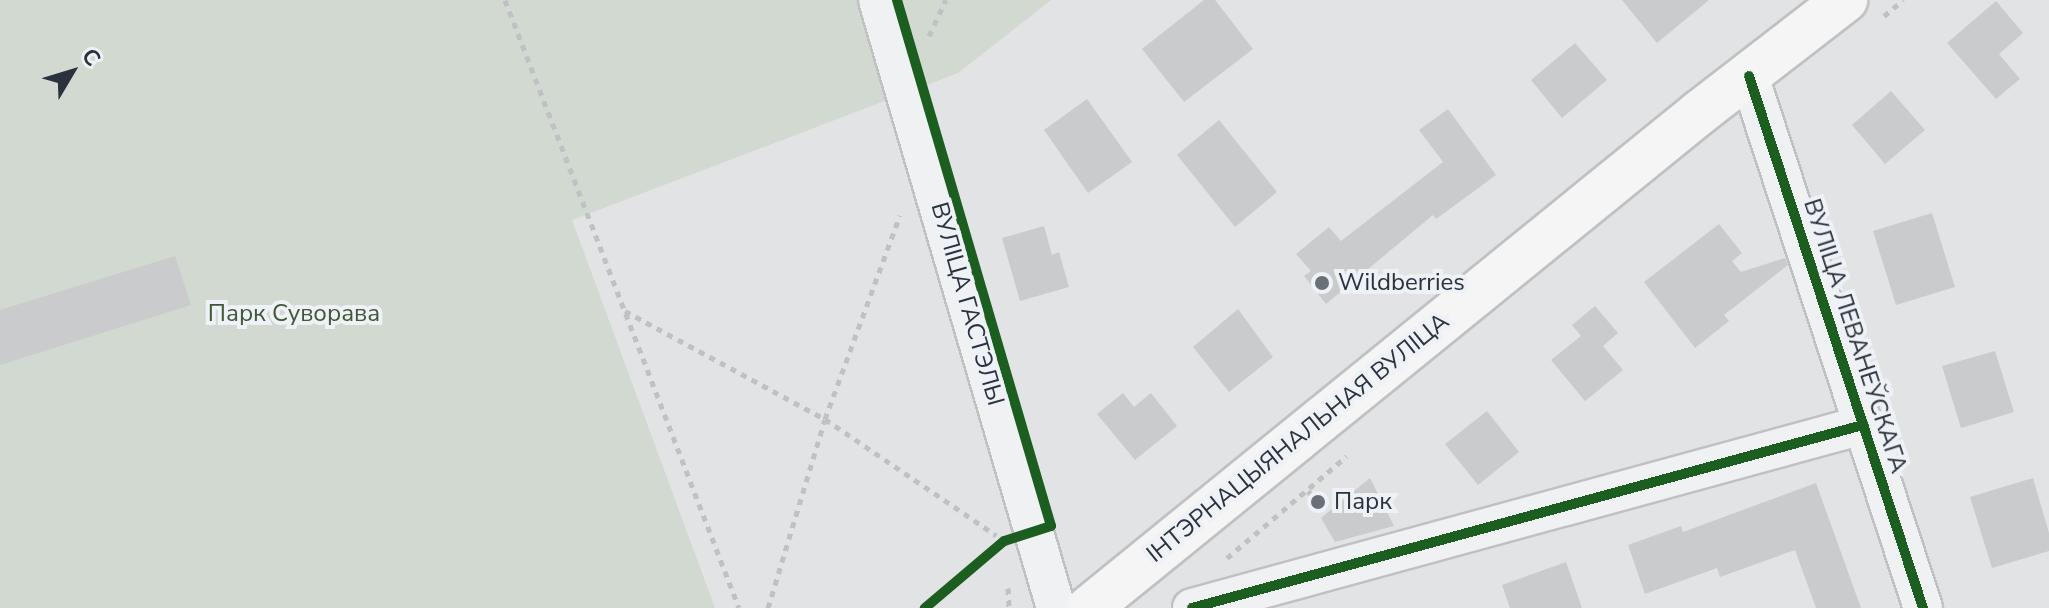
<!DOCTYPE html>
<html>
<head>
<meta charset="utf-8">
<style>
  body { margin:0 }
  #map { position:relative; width:2049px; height:608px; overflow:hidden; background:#e1e3e5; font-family:"Nunito Sans",sans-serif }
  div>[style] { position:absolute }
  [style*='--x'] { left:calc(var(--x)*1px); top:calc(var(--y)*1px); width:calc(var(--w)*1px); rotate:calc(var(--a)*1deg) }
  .green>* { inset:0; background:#d2d9d1 }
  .building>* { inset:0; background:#c9cbcd }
  .path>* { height:5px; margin-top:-2.5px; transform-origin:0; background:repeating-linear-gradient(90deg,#bfc2c4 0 6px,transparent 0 12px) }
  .roads { filter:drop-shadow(2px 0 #bfc1c3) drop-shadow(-2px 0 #bfc1c3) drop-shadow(0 2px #bfc1c3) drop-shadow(0 -2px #bfc1c3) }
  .minor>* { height:38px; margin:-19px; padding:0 19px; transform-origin:19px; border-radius:19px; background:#f0f1f2 }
  .major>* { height:44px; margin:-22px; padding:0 22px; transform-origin:22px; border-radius:22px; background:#f5f5f6 }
  .cycleway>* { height:10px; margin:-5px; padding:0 5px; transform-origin:5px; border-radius:5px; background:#1b5e20 }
  .dots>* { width:22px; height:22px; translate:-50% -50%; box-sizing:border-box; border:4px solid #eef1f5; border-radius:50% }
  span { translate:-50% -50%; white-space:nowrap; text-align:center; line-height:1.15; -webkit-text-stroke:8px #eef1f5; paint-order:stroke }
  .poi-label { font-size:24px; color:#29323d }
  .left { translate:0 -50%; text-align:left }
  .street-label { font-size:24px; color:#29323d }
  .park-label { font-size:24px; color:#405738 }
  .north { position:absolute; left:32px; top:32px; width:80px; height:80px; -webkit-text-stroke:6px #eef1f5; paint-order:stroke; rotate:52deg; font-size:22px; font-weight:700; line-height:32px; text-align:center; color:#29323d }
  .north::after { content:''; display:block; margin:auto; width:28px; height:36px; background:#29323d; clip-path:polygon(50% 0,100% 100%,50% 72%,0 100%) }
</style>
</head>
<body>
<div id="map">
  <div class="green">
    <i style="clip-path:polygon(0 0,1051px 0,958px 73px,572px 220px,715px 608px,0 608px)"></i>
  </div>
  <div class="building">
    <i style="clip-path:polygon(1204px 0,1215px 0,1253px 49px,1184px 102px,1142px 49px)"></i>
    <i style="clip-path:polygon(1622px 0,1709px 0,1657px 43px)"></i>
    <i style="clip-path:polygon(1996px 1px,2023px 33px,1999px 54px,2020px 79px,1996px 99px,1947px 43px)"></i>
    <i style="clip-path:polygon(1575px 43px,1607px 80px,1562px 118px,1531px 80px)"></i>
    <i style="clip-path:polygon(1891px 91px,1925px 130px,1885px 164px,1852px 125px)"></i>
    <i style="clip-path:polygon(1087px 99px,1132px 162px,1088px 193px,1044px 130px)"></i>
    <i style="clip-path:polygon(1448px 109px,1496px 175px,1436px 219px,1433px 215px,1326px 304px,1304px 276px,1311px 271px,1296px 254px,1329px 227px,1341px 241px,1443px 162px,1419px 130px)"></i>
    <i style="clip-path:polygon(1219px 120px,1277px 192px,1235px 227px,1177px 155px)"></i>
    <i style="clip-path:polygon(1932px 213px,1955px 287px,1896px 305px,1873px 231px)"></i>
    <i style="clip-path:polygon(1719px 224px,1742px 253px,1732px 261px,1741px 272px,1785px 258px,1788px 265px,1724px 315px,1729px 321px,1695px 348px,1644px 282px)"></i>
    <i style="clip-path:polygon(1044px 226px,1052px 255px,1059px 252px,1069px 287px,1020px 301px,1002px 238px)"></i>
    <i style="clip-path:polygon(175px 256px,191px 305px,0 365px,0 310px)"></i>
    <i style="clip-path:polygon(1595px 306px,1618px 333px,1603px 346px,1623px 370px,1585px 401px,1551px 360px,1581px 336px,1572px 325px)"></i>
    <i style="clip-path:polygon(1238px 309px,1273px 357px,1229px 392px,1193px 347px)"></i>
    <i style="clip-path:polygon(1995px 351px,2014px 412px,1961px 428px,1942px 366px)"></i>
    <i style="clip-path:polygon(1123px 393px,1134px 407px,1151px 393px,1177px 426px,1135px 460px,1097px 414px)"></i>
    <i style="clip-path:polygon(1487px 411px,1519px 452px,1478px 485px,1445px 444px)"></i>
    <i style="clip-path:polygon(1370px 478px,1394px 526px,1335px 542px,1321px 518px)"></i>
    <i style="clip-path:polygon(2033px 478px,2049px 533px,2049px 551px,1992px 568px,1970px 497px)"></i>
    <i style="clip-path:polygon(1816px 483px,1861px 608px,1816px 608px,1795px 550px,1720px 577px,1717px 568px,1645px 594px,1628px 545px,1681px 526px,1683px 532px)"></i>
    <i style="clip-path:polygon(1566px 562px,1582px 608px,1510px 608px,1502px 585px)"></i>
  </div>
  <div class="path">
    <i style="--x:505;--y:0;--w:651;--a:68.95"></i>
    <i style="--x:1884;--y:16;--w:25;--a:-40"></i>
    <i style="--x:929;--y:36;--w:40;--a:-65"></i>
    <i style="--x:625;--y:311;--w:227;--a:28.4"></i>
    <i style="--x:825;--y:419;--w:207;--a:34.2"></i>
    <i style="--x:1308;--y:491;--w:15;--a:48"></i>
    <i style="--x:1227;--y:558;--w:157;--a:-40.4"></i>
    <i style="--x:1008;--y:588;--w:20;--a:87"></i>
    <i style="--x:768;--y:608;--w:197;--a:-73.2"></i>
    <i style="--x:825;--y:419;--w:217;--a:-69.8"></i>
  </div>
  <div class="roads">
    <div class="minor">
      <i style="--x:878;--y:0;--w:634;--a:73.68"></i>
      <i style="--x:1749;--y:76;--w:560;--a:71.89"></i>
      <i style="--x:1192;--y:608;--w:696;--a:-15.26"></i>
    </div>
    <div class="major">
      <i style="--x:1089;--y:608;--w:786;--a:-39.06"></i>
      <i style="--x:1699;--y:113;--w:185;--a:-37.7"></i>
    </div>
  </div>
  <div class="cycleway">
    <i style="--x:897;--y:0;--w:548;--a:73.68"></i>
    <i style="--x:1051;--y:526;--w:49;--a:162.3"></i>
    <i style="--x:1004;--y:541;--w:104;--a:139.7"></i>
    <i style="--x:1749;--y:76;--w:560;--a:71.89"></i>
    <i style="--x:1192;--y:608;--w:696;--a:-15.26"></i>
  </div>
  <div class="dots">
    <i style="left:1322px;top:283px;background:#697078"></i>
    <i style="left:1318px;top:502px;background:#697078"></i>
  </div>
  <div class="poi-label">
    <span class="left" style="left:1338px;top:283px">Wildberries</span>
    <span class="left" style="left:1334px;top:502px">Парк</span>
  </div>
  <div class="street-label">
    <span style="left:967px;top:304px;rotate:74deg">ВУЛІЦА ГАСТЭЛЫ</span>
    <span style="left:1855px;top:336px;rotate:72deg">ВУЛІЦА ЛЕВАНЕЎСКАГА</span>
    <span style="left:1298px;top:438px;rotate:-39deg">ІНТЭРНАЦЫЯНАЛЬНАЯ ВУЛІЦА</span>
  </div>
  <div class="park-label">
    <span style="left:294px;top:314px">Парк Суворава</span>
  </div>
  <div class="north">С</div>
</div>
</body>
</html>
